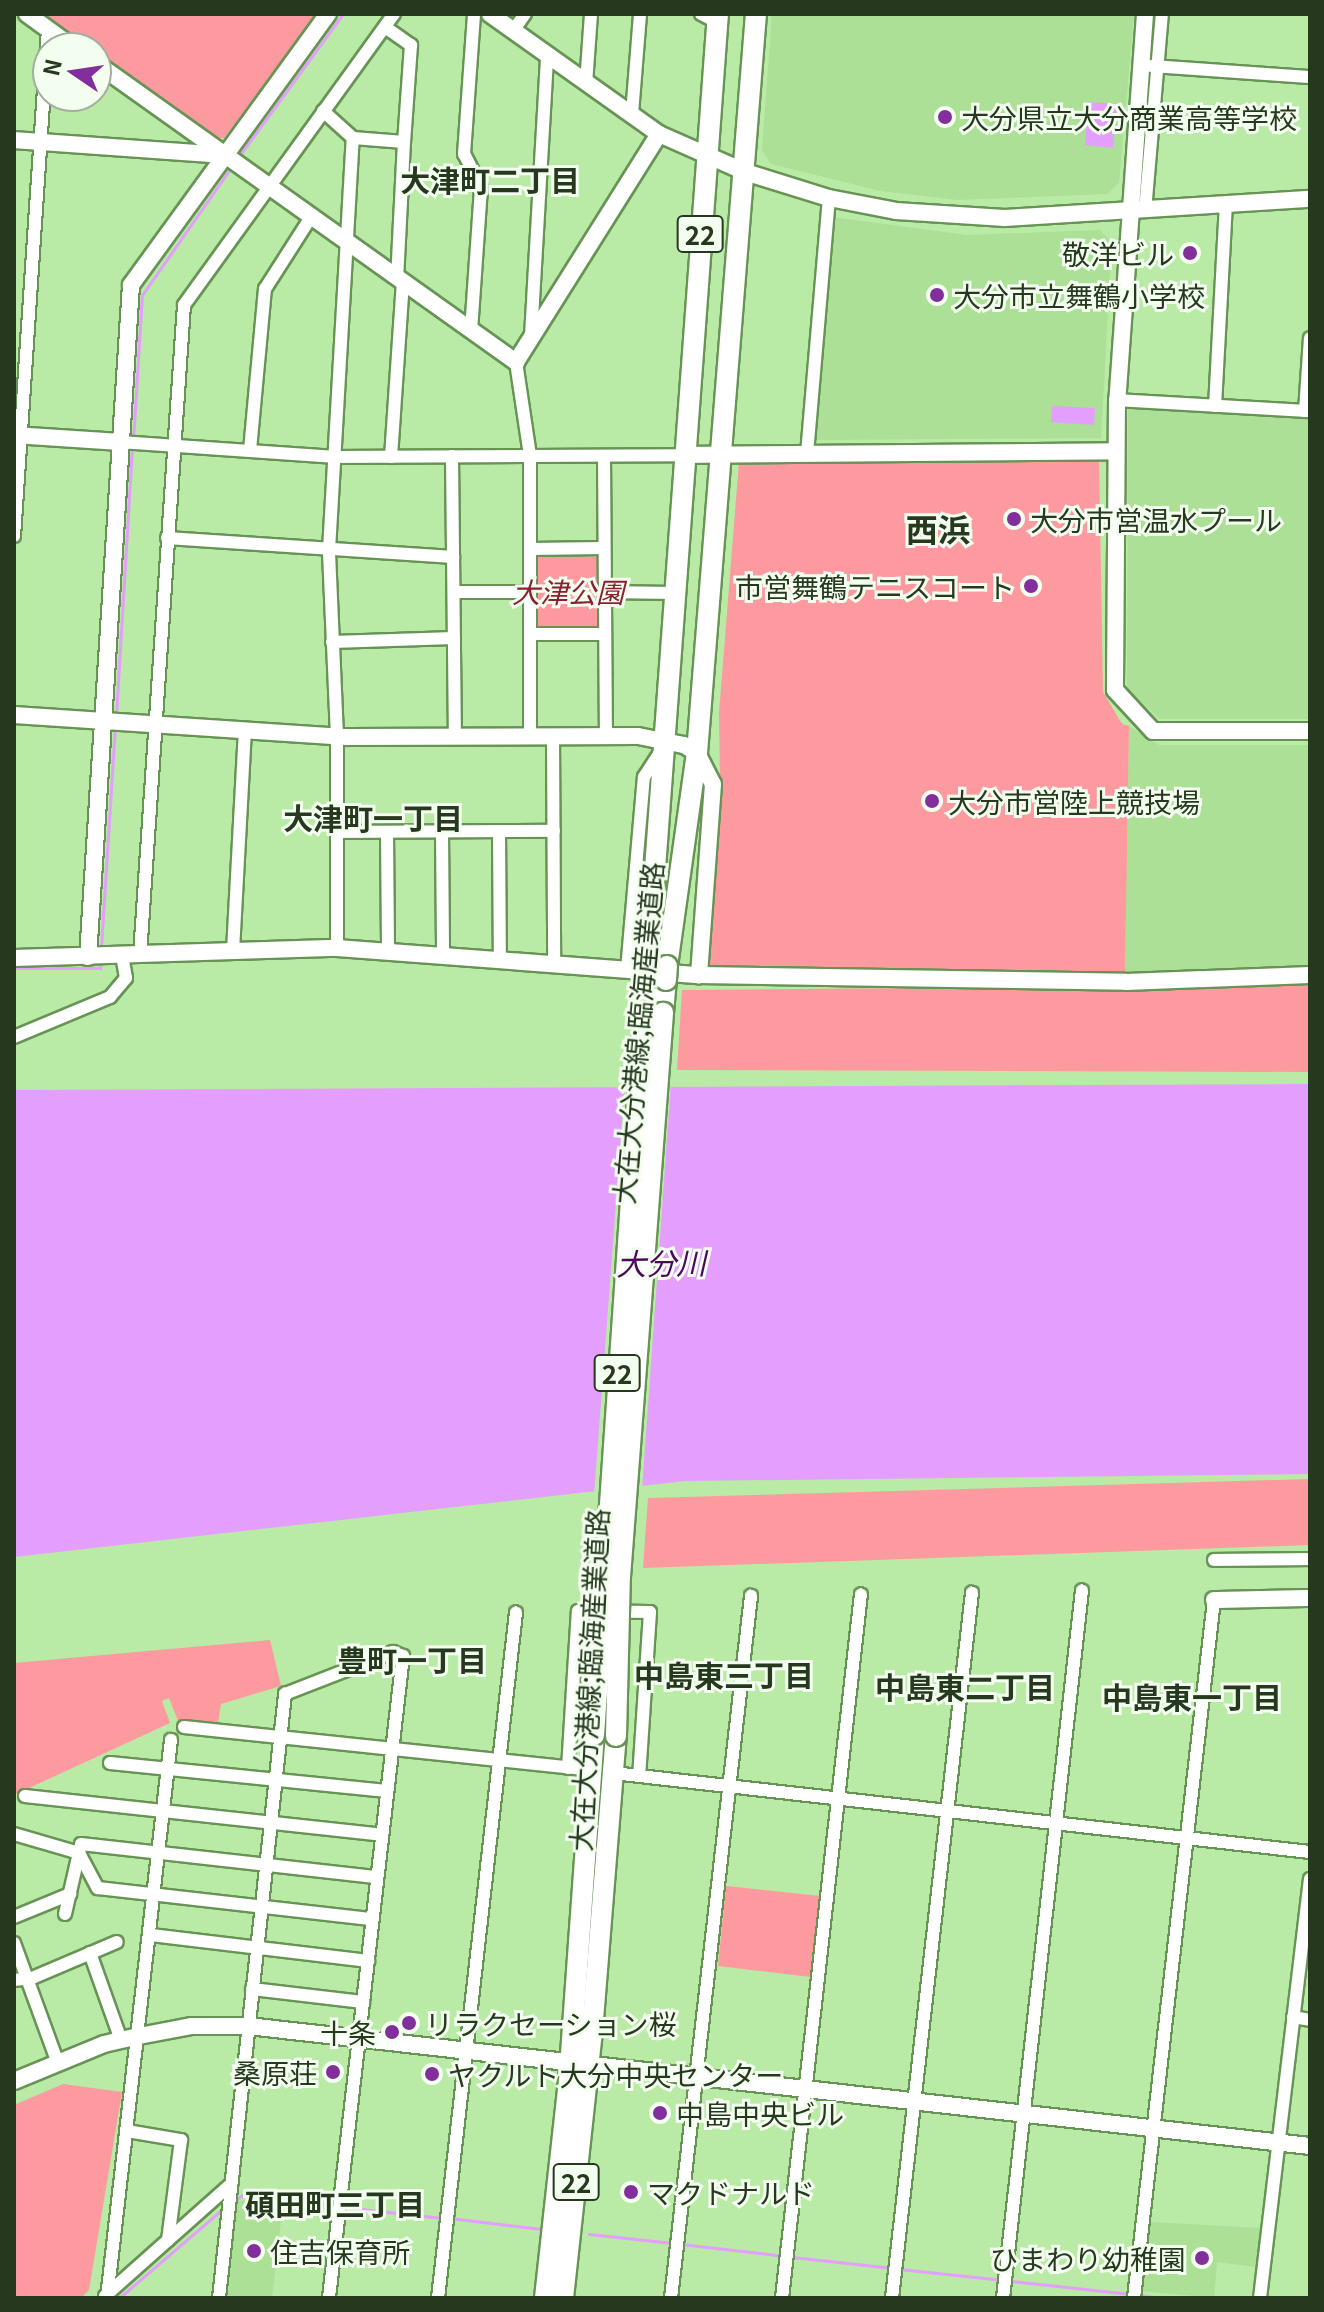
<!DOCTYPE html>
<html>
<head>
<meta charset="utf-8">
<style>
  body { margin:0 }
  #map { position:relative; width:1324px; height:2312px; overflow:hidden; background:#b9eaa6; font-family:Georgia,"Noto Sans JP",serif }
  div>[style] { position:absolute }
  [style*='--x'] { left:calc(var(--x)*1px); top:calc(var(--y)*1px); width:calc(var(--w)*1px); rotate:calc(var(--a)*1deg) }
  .built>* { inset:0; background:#abe096 }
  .green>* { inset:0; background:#fc9a9f }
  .water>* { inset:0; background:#e49efd }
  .pier>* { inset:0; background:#b9eaa6 }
  .stream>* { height:3px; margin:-1.5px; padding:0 1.5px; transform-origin:1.5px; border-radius:1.5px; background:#e49efd }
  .roads { filter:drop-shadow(2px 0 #679455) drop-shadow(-2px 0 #679455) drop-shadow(0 2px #679455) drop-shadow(0 -2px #679455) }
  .minor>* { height:12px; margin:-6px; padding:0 6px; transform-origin:6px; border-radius:6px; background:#fff }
  .tertiary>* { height:16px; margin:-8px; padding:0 8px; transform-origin:8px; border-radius:8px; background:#fff }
  .primary>* { height:20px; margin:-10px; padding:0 10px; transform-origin:10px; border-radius:10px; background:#fff }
  .bridges { filter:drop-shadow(2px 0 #679455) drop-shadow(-2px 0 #679455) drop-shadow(0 2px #679455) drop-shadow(0 -2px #679455) }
  .primary-bridge>* { height:20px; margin:-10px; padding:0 10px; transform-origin:10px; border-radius:10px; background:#fff }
  .dots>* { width:22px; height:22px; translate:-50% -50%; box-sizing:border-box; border:4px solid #f4fef0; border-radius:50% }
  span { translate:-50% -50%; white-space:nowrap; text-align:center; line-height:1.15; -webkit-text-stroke:6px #f4fef0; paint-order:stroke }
  .shield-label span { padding:2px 6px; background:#f4fef0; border:2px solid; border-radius:6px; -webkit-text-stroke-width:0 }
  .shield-label { font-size:26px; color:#26391e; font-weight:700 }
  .poi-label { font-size:28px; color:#26391e }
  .left { translate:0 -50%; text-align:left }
  .right { translate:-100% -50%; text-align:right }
  .park-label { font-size:28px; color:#8c2031; font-style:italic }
  .street-label { font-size:28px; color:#26391e }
  .neighbourhood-label { font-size:30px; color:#26391e; font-weight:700 }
  .water-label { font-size:30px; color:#4c075e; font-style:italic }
  .quarter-label { font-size:32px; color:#26391e; font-weight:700 }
  .frame { position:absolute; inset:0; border:16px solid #26391e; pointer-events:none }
  .north { position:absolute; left:32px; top:32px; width:80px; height:80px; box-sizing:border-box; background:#f4fef0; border:2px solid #a2af9c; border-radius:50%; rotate:283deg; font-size:22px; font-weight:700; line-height:32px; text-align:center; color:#26391e }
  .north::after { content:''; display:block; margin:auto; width:28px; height:36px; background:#832e9d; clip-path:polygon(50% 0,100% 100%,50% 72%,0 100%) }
</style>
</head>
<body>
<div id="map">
  <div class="built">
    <i style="clip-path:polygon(772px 14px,1134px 14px,1119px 183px,1107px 194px,957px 200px,881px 191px,771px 164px,762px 150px)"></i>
    <i style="clip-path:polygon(832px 217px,967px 235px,1100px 230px,1112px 242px,1101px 438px,815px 440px)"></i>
    <i style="clip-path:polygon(1128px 408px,1310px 417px,1310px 719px,1160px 719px,1127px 689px)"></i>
    <i style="clip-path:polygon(1129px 726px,1159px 745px,1310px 745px,1310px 966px,1125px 974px)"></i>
    <i style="clip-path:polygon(249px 2199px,283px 2203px,272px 2298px,226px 2298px,236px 2202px)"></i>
    <i style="clip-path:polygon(1150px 2222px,1261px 2228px,1256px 2267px,1217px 2262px,1214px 2298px,1142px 2291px)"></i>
  </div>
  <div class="green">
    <i style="clip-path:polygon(45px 14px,318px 14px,224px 138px,208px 137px)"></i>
    <i style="clip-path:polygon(1099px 459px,1103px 692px,1122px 724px,1129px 726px,1125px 974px,902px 974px,708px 966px,720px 775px,719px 713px,739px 462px)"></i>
    <i style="clip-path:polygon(538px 553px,601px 557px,598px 628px,535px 626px)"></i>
    <i style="clip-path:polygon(1310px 985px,1310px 1072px,677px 1070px,682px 990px)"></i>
    <i style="clip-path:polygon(1310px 1479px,1310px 1545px,643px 1568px,648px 1498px)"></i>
    <i style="clip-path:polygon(270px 1640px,281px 1686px,221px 1704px,218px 1723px,178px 1721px,169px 1698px,162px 1701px,170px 1723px,14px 1795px,14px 1663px)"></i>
    <i style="clip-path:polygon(726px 1886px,820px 1896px,811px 1977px,718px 1966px)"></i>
    <i style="clip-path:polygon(63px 2084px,122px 2092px,89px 2290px,81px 2298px,14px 2298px,14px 2105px)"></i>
  </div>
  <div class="water">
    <i style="clip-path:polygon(1088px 102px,1117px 104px,1113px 148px,1085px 145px)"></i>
    <i style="clip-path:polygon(1052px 406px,1095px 408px,1094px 425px,1051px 422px)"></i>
    <i style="clip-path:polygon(1310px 1084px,1310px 1474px,685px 1481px,14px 1557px,14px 1090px)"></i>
  </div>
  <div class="pier">
    <i style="clip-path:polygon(625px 1083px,671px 1083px,642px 1490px,594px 1495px)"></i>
  </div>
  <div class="stream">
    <i style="--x:239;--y:156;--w:176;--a:-53.8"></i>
    <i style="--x:133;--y:441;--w:146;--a:-86.5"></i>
    <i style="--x:142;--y:295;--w:157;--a:-55.1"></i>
    <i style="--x:116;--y:716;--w:267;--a:-86.6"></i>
    <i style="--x:101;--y:948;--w:220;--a:-86.4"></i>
    <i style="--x:14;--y:968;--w:86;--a:0"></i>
    <i style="--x:100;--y:968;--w:8;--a:-83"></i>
    <i style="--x:233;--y:2202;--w:11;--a:-38"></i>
    <i style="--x:242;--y:2195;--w:94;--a:6.7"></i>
    <i style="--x:342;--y:2207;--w:101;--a:6.3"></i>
    <i style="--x:450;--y:2218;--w:92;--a:6.9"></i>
    <i style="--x:589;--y:2234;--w:84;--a:6.1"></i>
    <i style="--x:681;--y:2244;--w:104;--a:6.6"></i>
    <i style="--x:792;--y:2257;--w:101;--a:6.3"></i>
    <i style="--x:899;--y:2269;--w:105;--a:6"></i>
    <i style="--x:1011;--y:2281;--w:120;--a:6.2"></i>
    <i style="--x:1138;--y:2295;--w:24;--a:7"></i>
    <i style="--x:119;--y:2298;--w:141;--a:-40.7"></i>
  </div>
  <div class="roads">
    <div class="minor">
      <i style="--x:701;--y:14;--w:18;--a:27"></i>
      <i style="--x:385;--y:27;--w:32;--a:35"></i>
      <i style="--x:411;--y:45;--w:97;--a:94.1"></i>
      <i style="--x:513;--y:31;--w:21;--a:-55"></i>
      <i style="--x:1151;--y:66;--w:159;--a:4"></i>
      <i style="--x:586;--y:84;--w:70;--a:-85.9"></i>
      <i style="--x:323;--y:111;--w:40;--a:42"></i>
      <i style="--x:353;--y:138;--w:51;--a:4.5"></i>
      <i style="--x:404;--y:142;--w:136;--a:92.9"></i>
      <i style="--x:632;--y:114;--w:100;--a:-85.4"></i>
      <i style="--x:1145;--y:211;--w:198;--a:-85.1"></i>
      <i style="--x:471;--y:331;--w:144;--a:-86"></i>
      <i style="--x:481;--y:187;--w:37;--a:-117"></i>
      <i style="--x:464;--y:154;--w:140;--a:-85.9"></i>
      <i style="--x:531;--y:336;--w:280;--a:-86.7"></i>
      <i style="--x:516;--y:362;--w:95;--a:81.5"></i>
      <i style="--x:530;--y:456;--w:280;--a:90"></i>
      <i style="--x:1117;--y:400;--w:193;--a:3.3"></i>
      <i style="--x:1215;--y:406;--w:201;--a:-86.9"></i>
      <i style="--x:1305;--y:411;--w:73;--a:-86.1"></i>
      <i style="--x:120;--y:442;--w:213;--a:4"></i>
      <i style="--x:332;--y:457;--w:351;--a:-0.3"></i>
      <i style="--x:250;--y:450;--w:162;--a:-84.7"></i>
      <i style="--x:265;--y:289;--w:85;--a:-57.4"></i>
      <i style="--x:807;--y:454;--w:257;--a:-85.1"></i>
      <i style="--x:452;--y:456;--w:280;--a:89.4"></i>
      <i style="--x:604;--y:456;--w:280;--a:89.6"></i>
      <i style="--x:391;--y:457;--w:175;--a:-86.1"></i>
      <i style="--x:14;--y:536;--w:508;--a:-86.16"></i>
      <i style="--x:167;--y:538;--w:287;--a:3.8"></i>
      <i style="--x:530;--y:549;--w:74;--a:-0.8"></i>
      <i style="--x:454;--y:592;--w:76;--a:0"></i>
      <i style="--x:605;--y:592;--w:69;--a:0.8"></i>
      <i style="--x:530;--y:634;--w:75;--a:0"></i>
      <i style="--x:332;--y:642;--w:122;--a:-1.9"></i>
      <i style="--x:553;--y:736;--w:228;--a:89.7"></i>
      <i style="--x:499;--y:831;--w:129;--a:89.6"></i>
      <i style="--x:337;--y:832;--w:217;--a:-0.3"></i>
      <i style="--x:387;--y:832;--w:120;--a:89.5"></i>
      <i style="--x:442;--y:832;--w:124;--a:89.5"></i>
      <i style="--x:337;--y:948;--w:212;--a:-90"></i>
      <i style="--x:337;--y:736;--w:186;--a:-92.5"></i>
      <i style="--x:329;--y:550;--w:413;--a:-86.7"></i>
      <i style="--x:233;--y:951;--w:221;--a:-86.9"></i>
      <i style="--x:140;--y:955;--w:651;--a:-86.13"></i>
      <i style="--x:184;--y:305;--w:359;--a:-54.2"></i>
      <i style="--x:627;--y:970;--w:194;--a:-85"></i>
      <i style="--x:644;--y:777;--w:37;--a:-57"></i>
      <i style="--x:14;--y:1037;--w:104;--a:-22.6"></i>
      <i style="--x:110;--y:997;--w:25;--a:-50"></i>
      <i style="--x:126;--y:978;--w:23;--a:-100"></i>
      <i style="--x:1214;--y:1560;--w:96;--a:-0.6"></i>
      <i style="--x:184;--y:1727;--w:409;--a:6"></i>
      <i style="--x:110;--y:1763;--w:278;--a:5.8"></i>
      <i style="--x:568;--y:1768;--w:157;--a:-86.4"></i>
      <i style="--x:578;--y:1611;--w:72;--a:0.8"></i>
      <i style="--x:650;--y:1612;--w:164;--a:93.8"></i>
      <i style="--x:613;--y:1773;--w:701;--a:6.47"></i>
      <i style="--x:25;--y:1796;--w:359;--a:6.2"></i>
      <i style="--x:14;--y:1834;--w:68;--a:16.3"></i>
      <i style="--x:79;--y:1853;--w:9;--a:-77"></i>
      <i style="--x:81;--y:1844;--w:298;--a:6.4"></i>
      <i style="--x:65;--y:1914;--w:63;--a:-77.1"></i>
      <i style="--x:79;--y:1853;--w:40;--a:62"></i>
      <i style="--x:98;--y:1888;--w:276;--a:6.5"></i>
      <i style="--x:14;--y:1917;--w:61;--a:-22.3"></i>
      <i style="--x:151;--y:1935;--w:219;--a:6.8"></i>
      <i style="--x:14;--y:1943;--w:128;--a:69.9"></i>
      <i style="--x:90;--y:1953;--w:92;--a:70.4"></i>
      <i style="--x:14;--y:1980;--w:18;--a:-6"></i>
      <i style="--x:32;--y:1978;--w:92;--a:-23"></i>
      <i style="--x:252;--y:1989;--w:112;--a:6.7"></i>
      <i style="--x:1293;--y:2017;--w:17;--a:10"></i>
      <i style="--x:127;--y:2131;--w:55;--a:9.5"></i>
      <i style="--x:181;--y:2140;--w:101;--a:97.4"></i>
      <i style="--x:105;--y:2296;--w:169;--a:-41.6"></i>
      <i style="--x:107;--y:2298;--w:562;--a:-83.46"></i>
      <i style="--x:219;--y:2298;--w:608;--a:-83.76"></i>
      <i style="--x:285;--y:1694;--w:116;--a:-21.3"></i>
      <i style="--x:393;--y:1652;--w:11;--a:22"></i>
      <i style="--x:403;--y:1656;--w:646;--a:96.58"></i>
      <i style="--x:438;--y:2298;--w:690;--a:-83.51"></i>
      <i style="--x:671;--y:2298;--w:707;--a:-83.5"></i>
      <i style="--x:782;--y:2298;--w:708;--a:-83.6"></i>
      <i style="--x:892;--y:2298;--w:710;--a:-83.53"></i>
      <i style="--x:1003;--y:2298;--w:712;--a:-83.63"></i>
      <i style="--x:1134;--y:2298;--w:703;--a:-83.46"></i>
      <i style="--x:1260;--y:2298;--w:422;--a:-83.2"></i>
    </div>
    <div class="tertiary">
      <i style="--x:27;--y:14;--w:58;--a:35.9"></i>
      <i style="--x:490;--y:14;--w:207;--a:35.4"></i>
      <i style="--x:659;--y:134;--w:94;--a:23.8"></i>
      <i style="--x:745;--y:172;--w:88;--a:17.2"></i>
      <i style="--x:829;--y:198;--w:68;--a:11"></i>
      <i style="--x:896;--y:211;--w:109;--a:3.7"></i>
      <i style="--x:1005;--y:218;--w:306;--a:-3.6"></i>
      <i style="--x:1145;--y:14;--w:387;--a:94.1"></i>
      <i style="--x:1117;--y:400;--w:290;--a:90.4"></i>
      <i style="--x:1115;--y:690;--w:56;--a:47.2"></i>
      <i style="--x:1153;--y:731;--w:157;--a:0"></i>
      <i style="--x:96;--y:63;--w:516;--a:35.45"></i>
      <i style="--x:516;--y:362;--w:269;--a:-57.9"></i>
      <i style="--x:14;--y:140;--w:210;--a:4.1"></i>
      <i style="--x:14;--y:435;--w:106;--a:3.8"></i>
      <i style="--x:683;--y:455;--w:432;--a:-0.5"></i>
      <i style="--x:14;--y:715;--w:334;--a:3.8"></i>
      <i style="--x:347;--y:737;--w:291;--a:-0.2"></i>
      <i style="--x:638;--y:736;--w:47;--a:11.1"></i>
      <i style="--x:684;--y:745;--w:15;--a:32"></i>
      <i style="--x:697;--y:753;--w:35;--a:63"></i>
      <i style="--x:713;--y:784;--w:192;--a:94.2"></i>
      <i style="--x:88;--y:957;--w:673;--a:-86.34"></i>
      <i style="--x:131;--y:285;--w:335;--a:-54"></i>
      <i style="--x:14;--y:958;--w:323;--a:-1.8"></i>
      <i style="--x:337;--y:948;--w:363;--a:4.3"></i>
      <i style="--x:699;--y:975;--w:427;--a:0.9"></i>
      <i style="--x:1126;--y:982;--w:184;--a:-2.2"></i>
      <i style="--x:1214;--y:1600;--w:96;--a:-1.2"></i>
      <i style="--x:14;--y:2081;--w:97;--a:-22.3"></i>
      <i style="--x:104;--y:2044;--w:36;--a:-13"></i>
      <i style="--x:139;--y:2036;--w:54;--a:-10.7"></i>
      <i style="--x:192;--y:2026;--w:56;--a:0"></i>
      <i style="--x:248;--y:2026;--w:1069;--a:6.45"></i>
    </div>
    <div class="primary">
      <i style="--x:648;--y:964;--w:953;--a:-85.79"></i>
      <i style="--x:667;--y:966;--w:215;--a:-82"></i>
      <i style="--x:697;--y:753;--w:741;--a:-85.44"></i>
      <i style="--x:644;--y:1012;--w:33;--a:-85"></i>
      <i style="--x:663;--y:1013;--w:33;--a:-85"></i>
      <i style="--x:545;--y:2298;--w:217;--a:-83.7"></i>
      <i style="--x:569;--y:2082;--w:348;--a:-85.9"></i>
      <i style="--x:563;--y:2298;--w:268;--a:-83.8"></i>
      <i style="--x:592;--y:2032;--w:297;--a:-85.4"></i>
    </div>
  </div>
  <div class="bridges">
    <div class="primary-bridge">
      <i style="--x:647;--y:979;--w:15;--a:-86"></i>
      <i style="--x:666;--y:980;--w:14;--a:-86"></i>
      <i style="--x:594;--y:1735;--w:725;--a:-86.04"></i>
      <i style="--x:616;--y:1736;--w:159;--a:-88.6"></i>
      <i style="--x:620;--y:1577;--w:566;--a:-85.64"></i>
    </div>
  </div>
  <div class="dots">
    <i style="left:945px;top:117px;background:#832e9d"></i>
    <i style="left:1190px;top:253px;background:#832e9d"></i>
    <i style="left:937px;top:295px;background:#832e9d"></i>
    <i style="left:1014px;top:519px;background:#832e9d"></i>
    <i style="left:1031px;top:586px;background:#832e9d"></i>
    <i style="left:932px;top:801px;background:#832e9d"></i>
    <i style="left:409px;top:2023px;background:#832e9d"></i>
    <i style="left:392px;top:2032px;background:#832e9d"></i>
    <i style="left:333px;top:2072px;background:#832e9d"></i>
    <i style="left:432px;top:2074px;background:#832e9d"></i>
    <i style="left:660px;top:2113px;background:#832e9d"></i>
    <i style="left:631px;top:2192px;background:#832e9d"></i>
    <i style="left:254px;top:2251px;background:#832e9d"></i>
    <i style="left:1202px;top:2258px;background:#832e9d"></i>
  </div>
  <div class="shield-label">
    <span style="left:700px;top:234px">22</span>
    <span style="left:617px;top:1373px">22</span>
    <span style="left:576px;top:2182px">22</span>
  </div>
  <div class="poi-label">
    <span class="left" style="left:961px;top:117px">大分県立大分商業高等学校</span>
    <span class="right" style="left:1174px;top:253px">敬洋ビル</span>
    <span class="left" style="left:953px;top:295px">大分市立舞鶴小学校</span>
    <span class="left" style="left:1030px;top:519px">大分市営温水プール</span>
    <span class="right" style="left:1015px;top:586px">市営舞鶴テニスコート</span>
    <span class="left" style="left:948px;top:801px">大分市営陸上競技場</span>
    <span class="left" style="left:425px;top:2023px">リラクセーション桜</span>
    <span class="right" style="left:376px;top:2032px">十条</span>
    <span class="right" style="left:317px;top:2072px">桑原荘</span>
    <span class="left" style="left:448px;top:2074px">ヤクルト大分中央センター</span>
    <span class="left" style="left:676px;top:2113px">中島中央ビル</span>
    <span class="left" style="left:647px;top:2192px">マクドナルド</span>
    <span class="left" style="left:270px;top:2251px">住吉保育所</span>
    <span class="right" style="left:1186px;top:2258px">ひまわり幼稚園</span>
  </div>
  <div class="park-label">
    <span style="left:568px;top:591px">大津公園</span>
  </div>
  <div class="street-label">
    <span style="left:637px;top:1033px;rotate:-85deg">大在大分港線;臨海産業道路</span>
    <span style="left:588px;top:1680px;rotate:-87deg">大在大分港線;臨海産業道路</span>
  </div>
  <div class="neighbourhood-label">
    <span style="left:490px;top:179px">大津町二丁目</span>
    <span style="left:373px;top:817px">大津町一丁目</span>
    <span style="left:412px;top:1659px">豊町一丁目</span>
    <span style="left:724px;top:1674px">中島東三丁目</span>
    <span style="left:965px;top:1686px">中島東二丁目</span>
    <span style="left:1192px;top:1696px">中島東一丁目</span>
    <span style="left:335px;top:2203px">碩田町三丁目</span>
  </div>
  <div class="water-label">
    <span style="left:661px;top:1262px;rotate:-1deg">大分川</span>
  </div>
  <div class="quarter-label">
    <span style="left:938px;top:528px">西浜</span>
  </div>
  <div class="frame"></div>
  <div class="north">N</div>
</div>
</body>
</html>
